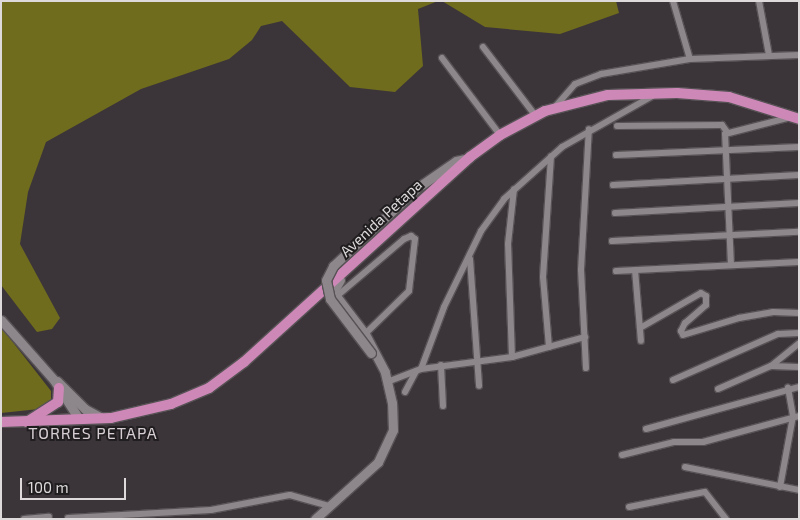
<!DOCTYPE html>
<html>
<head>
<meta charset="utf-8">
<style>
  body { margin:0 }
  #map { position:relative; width:800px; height:520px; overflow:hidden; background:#3b3539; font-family:"Exo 2",sans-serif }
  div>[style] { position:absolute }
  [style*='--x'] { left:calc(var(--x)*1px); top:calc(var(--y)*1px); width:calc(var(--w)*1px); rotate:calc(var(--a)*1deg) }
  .forest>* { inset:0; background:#706c1d }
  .roads { filter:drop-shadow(1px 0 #575255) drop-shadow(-1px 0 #575255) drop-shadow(0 1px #575255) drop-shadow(0 -1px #575255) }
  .street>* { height:6px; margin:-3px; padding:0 3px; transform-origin:3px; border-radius:3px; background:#8d868a }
  .secondary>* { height:9px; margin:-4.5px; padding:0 4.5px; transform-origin:4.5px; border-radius:4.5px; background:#8d868a }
  .primary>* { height:10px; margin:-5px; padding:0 5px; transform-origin:5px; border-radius:5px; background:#ce88b8 }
  .bridges { filter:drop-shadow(1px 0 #575255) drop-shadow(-1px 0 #575255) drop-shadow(0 1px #575255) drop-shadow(0 -1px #575255) }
  .secondary-bridge>* { height:9px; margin:-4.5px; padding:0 4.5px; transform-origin:4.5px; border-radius:4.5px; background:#8d868a }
  span { translate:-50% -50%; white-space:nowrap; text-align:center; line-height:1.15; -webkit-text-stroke:4px #211e20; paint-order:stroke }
  .street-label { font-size:15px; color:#dedadc }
  .neighbourhood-label { font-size:16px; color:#d7cfd4; letter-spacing:1px }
  .frame { position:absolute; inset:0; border:2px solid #dedadc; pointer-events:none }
  .scale { position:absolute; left:20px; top:478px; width:106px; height:22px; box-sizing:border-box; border:2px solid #dedadc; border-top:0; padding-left:6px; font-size:15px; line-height:18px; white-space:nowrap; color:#dedadc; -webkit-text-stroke:4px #211e20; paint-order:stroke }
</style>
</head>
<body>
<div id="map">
  <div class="forest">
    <i style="clip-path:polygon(1px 1px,438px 1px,418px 9px,423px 66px,395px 92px,350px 87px,282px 21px,261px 26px,252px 40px,229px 59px,141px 89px,46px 142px,28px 192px,20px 244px,60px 318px,52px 329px,37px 332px,1px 285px)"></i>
    <i style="clip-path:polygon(442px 1px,616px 1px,619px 13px,560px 34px,485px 27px)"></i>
    <i style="clip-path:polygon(1px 327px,51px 391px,51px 402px,39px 409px,1px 413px)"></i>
  </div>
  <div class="roads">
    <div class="street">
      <i style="--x:673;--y:1;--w:60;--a:73.7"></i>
      <i style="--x:759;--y:1;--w:55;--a:79.5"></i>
      <i style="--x:483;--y:47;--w:86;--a:52.6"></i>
      <i style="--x:442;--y:58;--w:96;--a:53"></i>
      <i style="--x:555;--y:107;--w:30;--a:-49"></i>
      <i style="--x:575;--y:84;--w:28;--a:-21"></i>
      <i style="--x:601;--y:74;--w:90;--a:-9.6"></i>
      <i style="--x:690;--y:59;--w:109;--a:-2.1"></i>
      <i style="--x:617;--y:126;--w:105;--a:-0.5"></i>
      <i style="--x:722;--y:125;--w:9;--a:54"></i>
      <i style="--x:616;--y:155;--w:183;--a:-2.5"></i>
      <i style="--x:613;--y:185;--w:186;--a:-3.1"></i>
      <i style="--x:615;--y:213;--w:184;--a:-3.1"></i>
      <i style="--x:612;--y:241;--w:187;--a:-2.8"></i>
      <i style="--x:470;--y:259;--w:127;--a:85.9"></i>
      <i style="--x:731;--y:265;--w:131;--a:-92.6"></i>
      <i style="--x:725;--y:134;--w:68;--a:-14.4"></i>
      <i style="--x:635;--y:270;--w:71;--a:85.2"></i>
      <i style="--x:616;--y:271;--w:183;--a:-2.8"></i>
      <i style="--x:337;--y:296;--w:88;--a:-40.4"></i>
      <i style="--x:404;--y:239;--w:8;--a:-23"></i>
      <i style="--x:411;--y:236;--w:5;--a:37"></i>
      <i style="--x:415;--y:239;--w:52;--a:96.6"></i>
      <i style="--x:409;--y:291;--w:62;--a:135.7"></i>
      <i style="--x:640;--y:328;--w:70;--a:-29.8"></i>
      <i style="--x:701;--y:293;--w:6;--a:31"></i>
      <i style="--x:706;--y:296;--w:9;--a:90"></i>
      <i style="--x:706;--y:305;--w:28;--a:139"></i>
      <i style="--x:685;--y:323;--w:9;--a:117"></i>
      <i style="--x:681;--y:331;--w:4;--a:63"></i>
      <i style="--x:683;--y:335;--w:59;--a:-16.9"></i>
      <i style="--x:739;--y:318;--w:35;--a:-10"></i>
      <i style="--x:773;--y:312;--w:26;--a:2"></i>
      <i style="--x:549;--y:347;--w:70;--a:-94.9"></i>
      <i style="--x:543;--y:277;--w:121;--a:-86.2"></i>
      <i style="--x:512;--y:357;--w:113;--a:-92"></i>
      <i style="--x:508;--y:244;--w:55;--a:-83.8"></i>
      <i style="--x:441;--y:365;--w:41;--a:87.2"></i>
      <i style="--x:771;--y:366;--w:36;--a:-39"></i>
      <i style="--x:586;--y:368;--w:98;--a:-92.9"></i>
      <i style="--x:581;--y:270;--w:141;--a:-86.8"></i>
      <i style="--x:421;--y:369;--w:66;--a:-69.6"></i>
      <i style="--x:444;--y:307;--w:85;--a:-64"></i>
      <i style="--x:481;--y:231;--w:39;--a:-54"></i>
      <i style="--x:504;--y:199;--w:78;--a:-41.9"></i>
      <i style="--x:562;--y:147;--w:106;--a:-29.5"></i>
      <i style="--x:673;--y:380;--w:115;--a:-23.7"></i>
      <i style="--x:778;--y:334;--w:21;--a:-3"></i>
      <i style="--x:387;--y:382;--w:36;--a:-21"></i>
      <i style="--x:421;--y:369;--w:92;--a:-7.5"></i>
      <i style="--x:512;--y:357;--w:76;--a:-15.3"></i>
      <i style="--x:718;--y:389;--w:58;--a:-23.5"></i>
      <i style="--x:771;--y:366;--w:28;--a:2"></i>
      <i style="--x:405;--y:392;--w:24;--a:-62"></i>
      <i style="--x:646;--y:429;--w:159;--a:-15.4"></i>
      <i style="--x:622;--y:455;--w:54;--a:-14"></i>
      <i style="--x:674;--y:442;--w:29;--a:0"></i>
      <i style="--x:703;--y:442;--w:99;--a:-15.2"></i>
      <i style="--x:685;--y:467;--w:116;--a:11.4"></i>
      <i style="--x:780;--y:487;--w:72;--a:-79.6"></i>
      <i style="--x:793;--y:416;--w:29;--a:-100"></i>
      <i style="--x:629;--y:507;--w:77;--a:-11.2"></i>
      <i style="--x:705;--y:492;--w:34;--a:52"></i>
      <i style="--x:68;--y:518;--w:143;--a:-3.2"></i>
      <i style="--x:211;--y:510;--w:80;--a:-10.8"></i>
      <i style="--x:290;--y:495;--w:41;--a:15.8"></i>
      <i style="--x:24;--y:519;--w:25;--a:-5"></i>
    </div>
    <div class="secondary">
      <i style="--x:417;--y:188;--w:47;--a:-34.7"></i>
      <i style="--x:456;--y:161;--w:13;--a:-13"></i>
      <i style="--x:1;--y:320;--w:80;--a:48.5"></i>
      <i style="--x:54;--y:380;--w:46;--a:57.3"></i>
      <i style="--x:57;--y:381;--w:40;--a:45"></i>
      <i style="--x:85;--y:409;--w:19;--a:28"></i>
      <i style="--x:315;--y:519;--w:85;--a:-42.1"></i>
      <i style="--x:378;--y:462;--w:35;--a:-65"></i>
      <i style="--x:393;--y:430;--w:27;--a:-92"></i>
      <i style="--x:392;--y:403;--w:32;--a:-103"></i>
      <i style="--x:385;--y:372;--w:43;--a:-117.8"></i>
      <i style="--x:365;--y:334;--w:53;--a:-127.3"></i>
      <i style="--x:333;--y:292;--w:14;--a:-60"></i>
    </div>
    <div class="primary">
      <i style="--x:1;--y:422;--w:110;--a:-2.1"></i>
      <i style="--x:111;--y:418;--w:62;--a:-13.1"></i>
      <i style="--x:171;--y:404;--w:41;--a:-22.8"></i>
      <i style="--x:209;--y:388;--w:44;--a:-36.6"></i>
      <i style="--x:244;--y:362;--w:305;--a:-42.2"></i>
      <i style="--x:470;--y:157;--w:37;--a:-36"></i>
      <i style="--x:500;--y:135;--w:51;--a:-28.1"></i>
      <i style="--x:545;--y:111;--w:65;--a:-14.3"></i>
      <i style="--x:608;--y:95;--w:69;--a:-1.7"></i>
      <i style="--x:677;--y:93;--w:52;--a:4.4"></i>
      <i style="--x:729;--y:97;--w:73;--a:17.4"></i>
      <i style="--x:27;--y:422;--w:37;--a:-33"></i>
      <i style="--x:58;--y:402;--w:14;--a:-86"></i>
    </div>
  </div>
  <div class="bridges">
    <div class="secondary-bridge">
      <i style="--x:371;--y:353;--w:68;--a:-127.2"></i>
      <i style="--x:330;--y:299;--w:19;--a:-102"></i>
      <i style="--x:326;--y:280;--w:16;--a:-63"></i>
      <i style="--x:333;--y:266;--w:115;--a:-42.9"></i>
    </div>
  </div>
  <div class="street-label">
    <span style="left:381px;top:218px;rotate:-43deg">Avenida Petapa</span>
  </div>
  <div class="neighbourhood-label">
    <span style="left:93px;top:433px">TORRES PETAPA</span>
  </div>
  <div class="frame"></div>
  <div class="scale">100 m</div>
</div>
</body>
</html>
